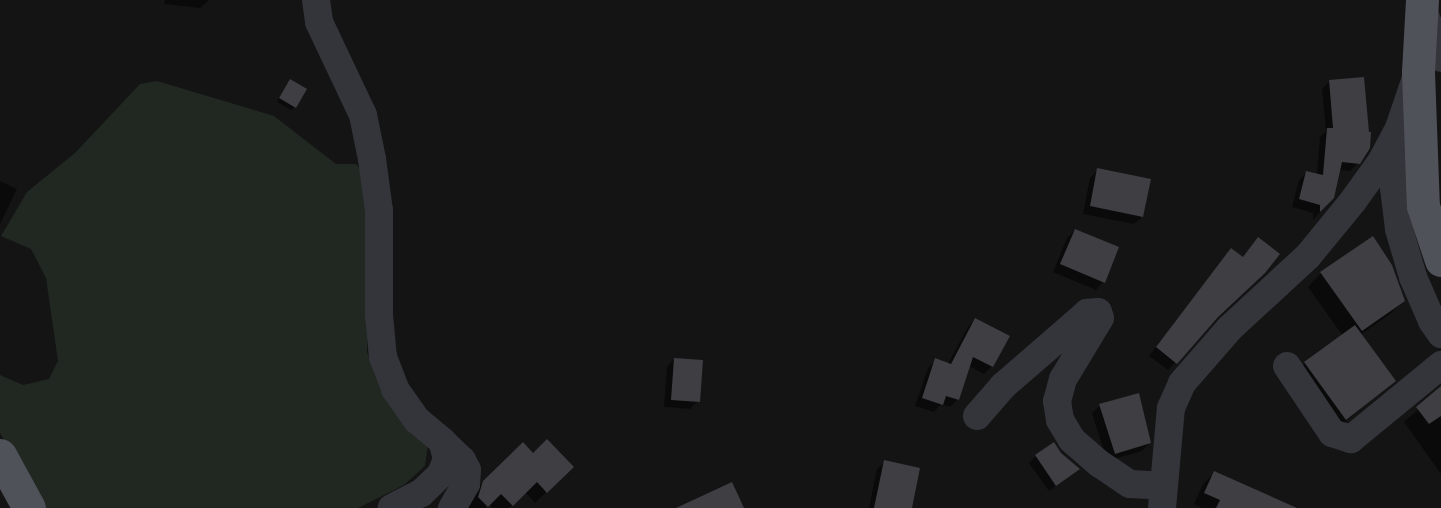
<!DOCTYPE html>
<html>
<head>
<meta charset="utf-8">
<style>
  body { margin:0 }
  #map { position:relative; width:1441px; height:508px; overflow:hidden; background:#141415; font-family:"Public Sans",sans-serif }
  div>[style] { position:absolute }
  [style*='--x'] { left:calc(var(--x)*1px); top:calc(var(--y)*1px); width:calc(var(--w)*1px); rotate:calc(var(--a)*1deg) }
  .green>* { inset:0; background:#202821 }
  .shadow>* { inset:0; background:#0007 }
  .building>* { inset:0; background:#3e3e43 }
  .minor>* { height:28px; margin:-14px; padding:0 14px; transform-origin:14px; border-radius:14px; background:#34353b }
  .major>* { height:33px; margin:-16.5px; padding:0 16.5px; transform-origin:16.5px; border-radius:16.5px; background:#50525a }
  span { translate:-50% -50%; white-space:nowrap; text-align:center; line-height:1.15; -webkit-text-stroke:4.5px #0f0f10; paint-order:stroke }
</style>
</head>
<body>
<div id="map">
  <div class="green">
    <i style="clip-path:polygon(157px 81px,274px 116px,336px 164px,356px 164px,367px 177px,367px 352px,379px 385px,428px 444px,425px 466px,404px 485px,358px 508px,41px 508px,0 433px,0 375px,23px 385px,49px 379px,58px 361px,46px 278px,31px 249px,1px 236px,27px 192px,75px 153px,140px 84px)"></i>
  </div>
  <div class="shadow">
    <i style="clip-path:polygon(165px 0,209px 0,200px 8px,164px 4px)"></i>
    <i style="clip-path:polygon(1330px 81px,1358px 163px,1350px 171px,1339px 170px,1333px 197px,1313px 220px,1313px 213px,1292px 207px,1299px 180px,1307px 172px,1317px 175px,1320px 137px,1326px 131px,1322px 89px)"></i>
    <i style="clip-path:polygon(287px 84px,295px 107px,291px 110px,277px 102px)"></i>
    <i style="clip-path:polygon(1098px 170px,1142px 217px,1134px 224px,1083px 214px,1090px 178px)"></i>
    <i style="clip-path:polygon(0 181px,17px 189px,0 224px)"></i>
    <i style="clip-path:polygon(1075px 230px,1103px 282px,1096px 290px,1053px 272px,1067px 238px)"></i>
    <i style="clip-path:polygon(1231px 250px,1242px 258px,1214px 319px,1168px 370px,1149px 356px)"></i>
    <i style="clip-path:polygon(1321px 273px,1404px 300px,1390px 314px,1360px 335px,1394px 381px,1332px 433px,1292px 377px,1305px 363px,1343px 336px,1308px 287px)"></i>
    <i style="clip-path:polygon(975px 319px,992px 366px,984px 374px,969px 366px,957px 400px,950px 407px,941px 404px,934px 412px,915px 406px,928px 368px,936px 360px,948px 364px,968px 327px)"></i>
    <i style="clip-path:polygon(674px 359px,698px 401px,690px 409px,664px 407px,667px 367px)"></i>
    <i style="clip-path:polygon(1441px 390px,1441px 474px,1404px 422px)"></i>
    <i style="clip-path:polygon(1100px 406px,1150px 443px,1142px 451px,1107px 461px,1092px 413px)"></i>
    <i style="clip-path:polygon(523px 444px,533px 455px,572px 467px,535px 503px,525px 492px,509px 508px,493px 508px,489px 504px,485px 508px,467px 508px,472px 494px)"></i>
    <i style="clip-path:polygon(1060px 454px,1078px 469px,1049px 491px,1029px 463px,1036px 456px)"></i>
    <i style="clip-path:polygon(885px 462px,911px 508px,869px 508px,877px 469px)"></i>
    <i style="clip-path:polygon(1214px 473px,1293px 508px,1202px 508px,1194px 504px,1203px 484px)"></i>
  </div>
  <div class="building">
    <i style="clip-path:polygon(1364px 77px,1369px 132px,1371px 132px,1370px 148px,1360px 164px,1342px 162px,1334px 198px,1320px 212px,1320px 205px,1299px 199px,1306px 171px,1323px 175px,1327px 128px,1333px 128px,1329px 80px)"></i>
    <i style="clip-path:polygon(290px 79px,307px 89px,296px 108px,279px 98px)"></i>
    <i style="clip-path:polygon(1097px 168px,1151px 179px,1143px 217px,1090px 206px)"></i>
    <i style="clip-path:polygon(1075px 229px,1119px 247px,1105px 283px,1060px 264px)"></i>
    <i style="clip-path:polygon(1373px 236px,1392px 265px,1405px 301px,1362px 331px,1320px 272px)"></i>
    <i style="clip-path:polygon(1258px 237px,1280px 254px,1265px 273px,1218px 317px,1177px 364px,1156px 347px,1231px 248px,1243px 257px)"></i>
    <i style="clip-path:polygon(975px 318px,1010px 336px,993px 367px,973px 357px,959px 400px,946px 396px,943px 405px,922px 398px,935px 358px,951px 364px)"></i>
    <i style="clip-path:polygon(1355px 325px,1396px 381px,1346px 420px,1304px 362px)"></i>
    <i style="clip-path:polygon(674px 358px,703px 360px,700px 402px,671px 400px)"></i>
    <i style="clip-path:polygon(1441px 386px,1441px 416px,1429px 424px,1416px 407px)"></i>
    <i style="clip-path:polygon(1139px 393px,1151px 443px,1115px 454px,1099px 404px)"></i>
    <i style="clip-path:polygon(547px 439px,574px 467px,547px 493px,537px 482px,513px 506px,501px 494px,488px 507px,478px 497px,483px 481px,523px 442px,533px 453px)"></i>
    <i style="clip-path:polygon(1054px 442px,1061px 453px,1080px 469px,1056px 486px,1035px 455px)"></i>
    <i style="clip-path:polygon(884px 460px,920px 468px,912px 508px,874px 508px)"></i>
    <i style="clip-path:polygon(1214px 471px,1297px 508px,1216px 508px,1220px 500px,1204px 493px)"></i>
    <i style="clip-path:polygon(732px 482px,744px 508px,676px 508px)"></i>
  </div>
  <div class="minor">
    <i style="--x:316;--y:0;--w:22;--a:82"></i>
    <i style="--x:319;--y:22;--w:103;--a:64.7"></i>
    <i style="--x:363;--y:115;--w:45;--a:78.4"></i>
    <i style="--x:372;--y:159;--w:52;--a:82.3"></i>
    <i style="--x:379;--y:211;--w:104;--a:90"></i>
    <i style="--x:379;--y:315;--w:42;--a:84.6"></i>
    <i style="--x:383;--y:357;--w:34;--a:69"></i>
    <i style="--x:395;--y:389;--w:38;--a:55"></i>
    <i style="--x:417;--y:420;--w:33;--a:40"></i>
    <i style="--x:442;--y:441;--w:19;--a:74"></i>
    <i style="--x:447;--y:459;--w:16;--a:112"></i>
    <i style="--x:441;--y:474;--w:28;--a:136"></i>
    <i style="--x:421;--y:493;--w:33;--a:153"></i>
    <i style="--x:1423;--y:10;--w:51;--a:69.4"></i>
    <i style="--x:1398;--y:139;--w:49;--a:94.7"></i>
    <i style="--x:1394;--y:188;--w:41;--a:83"></i>
    <i style="--x:1399;--y:229;--w:50;--a:73.7"></i>
    <i style="--x:1413;--y:277;--w:48;--a:66.6"></i>
    <i style="--x:1432;--y:321;--w:16;--a:55"></i>
    <i style="--x:1287;--y:366;--w:81;--a:56.1"></i>
    <i style="--x:1332;--y:433;--w:20;--a:18"></i>
    <i style="--x:1351;--y:439;--w:117;--a:-39.4"></i>
    <i style="--x:977;--y:416;--w:40;--a:-49"></i>
    <i style="--x:1003;--y:386;--w:69;--a:-40.9"></i>
    <i style="--x:1055;--y:341;--w:43;--a:-41.2"></i>
    <i style="--x:1087;--y:313;--w:11;--a:-5"></i>
    <i style="--x:1098;--y:312;--w:6;--a:72"></i>
    <i style="--x:1100;--y:318;--w:71;--a:121.2"></i>
    <i style="--x:1063;--y:379;--w:23;--a:105"></i>
    <i style="--x:1057;--y:401;--w:19;--a:81"></i>
    <i style="--x:1060;--y:420;--w:23;--a:59"></i>
    <i style="--x:1072;--y:440;--w:37;--a:41"></i>
    <i style="--x:1100;--y:464;--w:36;--a:34"></i>
    <i style="--x:1130;--y:484;--w:33;--a:3"></i>
    <i style="--x:442;--y:441;--w:28;--a:44"></i>
    <i style="--x:462;--y:460;--w:11;--a:63"></i>
    <i style="--x:467;--y:470;--w:14;--a:94"></i>
    <i style="--x:466;--y:484;--w:28;--a:120"></i>
    <i style="--x:1162;--y:508;--w:100;--a:-84.9"></i>
    <i style="--x:1171;--y:408;--w:27;--a:-66"></i>
    <i style="--x:1182;--y:383;--w:73;--a:-48.9"></i>
    <i style="--x:1230;--y:328;--w:106;--a:-42.7"></i>
    <i style="--x:1308;--y:256;--w:71;--a:-50.7"></i>
    <i style="--x:1353;--y:201;--w:48;--a:-54.3"></i>
    <i style="--x:1381;--y:162;--w:38;--a:-62"></i>
    <i style="--x:1399;--y:128;--w:53;--a:-71.2"></i>
  </div>
  <div class="major">
    <i style="--x:1422;--y:0;--w:72;--a:93.2"></i>
    <i style="--x:1418;--y:72;--w:134;--a:87.9"></i>
    <i style="--x:1423;--y:206;--w:57;--a:71.6"></i>
    <i style="--x:0;--y:455;--w:60;--a:61.3"></i>
  </div>
</div>
</body>
</html>
